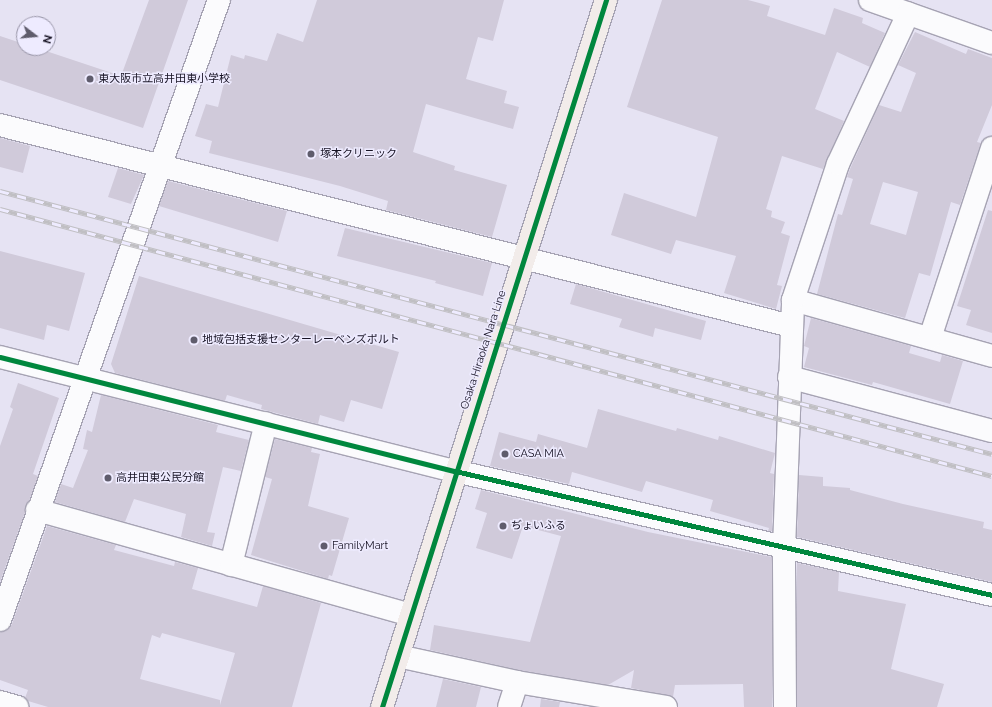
<!DOCTYPE html>
<html>
<head>
<meta charset="utf-8">
<style>
  body { margin:0 }
  #map { position:relative; width:992px; height:707px; overflow:hidden; background:#e6e3f3; font-family:Raleway,"Noto Sans JP",sans-serif }
  div>[style] { position:absolute }
  [style*='--x'] { left:calc(var(--x)*1px); top:calc(var(--y)*1px); width:calc(var(--w)*1px); rotate:calc(var(--a)*1deg) }
  .building>* { inset:0; background:#d0cada }
  .roads { filter:drop-shadow(1px 0 #a6a3b3) drop-shadow(-1px 0 #a6a3b3) drop-shadow(0 1px #a6a3b3) drop-shadow(0 -1px #a6a3b3) }
  .minor>* { height:22px; margin:-11px; padding:0 11px; transform-origin:11px; border-radius:11px; background:#fbfbfd }
  .major>* { height:22px; margin:-11px; padding:0 11px; transform-origin:11px; border-radius:11px; background:#f2ecea }
  .rail>* { height:4.5px; margin-top:-2.25px; transform-origin:0; background:repeating-linear-gradient(90deg,#eeebff 0 9px,#c0bfc3 0 18px); box-sizing:border-box; border-block:1px solid #c0bfc3 }
  .cycleway>* { height:5px; margin:-2.5px; padding:0 2.5px; transform-origin:2.5px; border-radius:2.5px; background:#00873e }
  .dots>* { width:11px; height:11px; translate:-50% -50%; box-sizing:border-box; border:2px solid #eeebff; border-radius:50% }
  span { translate:-50% -50%; white-space:nowrap; text-align:center; line-height:1.15; -webkit-text-stroke:3px #eeebff; paint-order:stroke }
  .poi-label { font-size:11px; color:#171324 }
  .left { translate:0 -50%; text-align:left }
  .street-label { font-size:11px; color:#171324 }
  .north { position:absolute; left:16px; top:16px; width:40px; height:40px; box-sizing:border-box; background:#eeebff; border:1px solid #9895a7; border-radius:50%; rotate:106deg; font-size:11px; font-weight:700; line-height:16px; text-align:center; color:#171324 }
  .north::after { content:''; display:block; margin:auto; width:14px; height:18px; background:#5f5c6c; clip-path:polygon(50% 0,100% 100%,50% 72%,0 100%) }
</style>
</head>
<body>
<div id="map">
  <div class="building">
    <i style="clip-path:polygon(149px 0,188px 0,143px 128px,0 80px,0 36px,24px 44px,24px 48px,37px 48px,121px 76px)"></i>
    <i style="clip-path:polygon(317px 0,504px 0,493px 41px,478px 37px,466px 79px,507px 91px,504px 103px,519px 107px,513px 129px,426px 104px,413px 152px,455px 166px,454px 170px,507px 185px,492px 237px,386px 210px,388px 201px,340px 186px,209px 153px,212px 141px,195px 136px,206px 104px,218px 107px,231px 55px,244px 59px,245px 55px,267px 61px,277px 33px,303px 42px)"></i>
    <i style="clip-path:polygon(662px 0,748px 0,770px 6px,767px 16px,825px 35px,834px 8px,863px 18px,862px 23px,885px 33px,870px 67px,837px 52px,815px 109px,844px 121px,823px 169px,782px 156px,766px 209px,772px 211px,771px 217px,785px 222px,781px 233px,790px 236px,777px 285px,782px 286px,776px 309px,724px 293px,736px 256px,676px 240px,671px 254px,611px 235px,624px 193px,696px 217px,718px 137px,627px 107px)"></i>
    <i style="clip-path:polygon(evenodd,915px 32px,966px 54px,968px 49px,992px 58px,992px 105px,977px 142px,981px 143px,960px 205px,951px 202px,930px 276px,919px 273px,905px 318px,817px 294px,838px 214px,842px 215px,853px 179px,847px 177px,850px 169px,879px 105px,901px 112px,916px 73px,898px 65px,915px 32px,883px 182px,918px 192px,906px 235px,870px 224px,883px 182px)"></i>
    <i style="clip-path:polygon(0 138px,30px 146px,23px 173px,0 167px)"></i>
    <i style="clip-path:polygon(118px 168px,144px 175px,131px 204px,108px 197px)"></i>
    <i style="clip-path:polygon(168px 181px,287px 211px,278px 242px,159px 206px)"></i>
    <i style="clip-path:polygon(988px 210px,992px 211px,992px 333px,966px 325px,971px 310px,957px 306px)"></i>
    <i style="clip-path:polygon(345px 228px,492px 263px,483px 296px,435px 283px,436px 281px,337px 256px)"></i>
    <i style="clip-path:polygon(0 251px,85px 273px,69px 331px,47px 325px,44px 340px,0 328px)"></i>
    <i style="clip-path:polygon(139px 276px,399px 352px,382px 409px,351px 400px,344px 422px,320px 415px,318px 424px,261px 409px,262px 405px,227px 395px,225px 401px,115px 373px,111px 364px)"></i>
    <i style="clip-path:polygon(576px 284px,706px 321px,701px 340px,655px 328px,653px 337px,619px 327px,622px 319px,570px 304px)"></i>
    <i style="clip-path:polygon(811px 318px,911px 346px,909px 353px,940px 362px,942px 355px,963px 361px,950px 404px,873px 382px,872px 385px,804px 367px,809px 348px,804px 346px)"></i>
    <i style="clip-path:polygon(18px 383px,59px 398px,33px 474px,38px 476px,0 582px,0 446px,13px 409px,10px 407px)"></i>
    <i style="clip-path:polygon(101px 395px,218px 425px,216px 432px,249px 440px,241px 471px,223px 467px,207px 532px,215px 533px,212px 546px,181px 537px,186px 514px,134px 499px,125px 522px,55px 502px,61px 484px,73px 488px,88px 450px,83px 449px,87px 430px,92px 432px)"></i>
    <i style="clip-path:polygon(598px 409px,676px 431px,677px 428px,718px 440px,719px 436px,775px 453px,770px 473px,774px 474px,772px 531px,768px 531px,769px 528px,710px 511px,713px 500px,646px 481px,642px 492px,572px 472px,569px 484px,490px 466px,499px 432px,536px 442px,538px 434px,587px 448px)"></i>
    <i style="clip-path:polygon(275px 439px,312px 448px,311px 452px,320px 454px,308px 506px,349px 518px,332px 576px,329px 575px,328px 579px,251px 555px,272px 479px,265px 477px)"></i>
    <i style="clip-path:polygon(799px 475px,823px 477px,823px 486px,850px 488px,850px 490px,903px 504px,984px 522px,983px 528px,992px 530px,992px 582px,797px 537px)"></i>
    <i style="clip-path:polygon(481px 490px,648px 532px,772px 557px,772px 707px,744px 707px,743px 684px,675px 685px,673px 697px,631px 688px,634px 670px,608px 685px,519px 670px,430px 650px,434px 625px,530px 642px,561px 536px,523px 526px,512px 559px,476px 548px,487px 513px,475px 509px)"></i>
    <i style="clip-path:polygon(evenodd,47px 526px,116px 545px,114px 550px,174px 566px,175px 562px,198px 568px,192px 589px,257px 607px,263px 586px,321px 603px,292px 707px,48px 707px,28px 701px,25px 698px,28px 690px,0 680px,0 632px,8px 630px,12px 624px,47px 526px,162px 633px,235px 653px,220px 705px,220px 700px,140px 679px,152px 635px,160px 638px,162px 633px)"></i>
    <i style="clip-path:polygon(797px 563px,839px 572px,838px 591px,906px 604px,891px 669px,944px 684px,937px 707px,797px 707px)"></i>
    <i style="clip-path:polygon(443px 679px,481px 687px,476px 707px,436px 707px)"></i>
    <i style="clip-path:polygon(541px 699px,560px 702px,559px 707px,540px 707px)"></i>
  </div>
  <div class="roads">
    <div class="minor">
      <i style="--x:870;--y:0;--w:129;--a:19.4"></i>
      <i style="--x:0;--y:125;--w:816;--a:14.26"></i>
      <i style="--x:793;--y:300;--w:207;--a:15.7"></i>
      <i style="--x:930;--y:338;--w:200;--a:-71.9"></i>
      <i style="--x:0;--y:357;--w:469;--a:14.1"></i>
      <i style="--x:455;--y:471;--w:551;--a:13"></i>
      <i style="--x:789;--y:377;--w:210;--a:14.9"></i>
      <i style="--x:37;--y:510;--w:387;--a:15.7"></i>
      <i style="--x:231;--y:565;--w:146;--a:-76.2"></i>
      <i style="--x:0;--y:620;--w:658;--a:-70.55"></i>
      <i style="--x:398;--y:656;--w:122;--a:12.3"></i>
      <i style="--x:517;--y:682;--w:151;--a:9.5"></i>
      <i style="--x:0;--y:702;--w:18;--a:16"></i>
      <i style="--x:509;--y:707;--w:26;--a:-72"></i>
      <i style="--x:785;--y:707;--w:158;--a:-90.4"></i>
      <i style="--x:784;--y:549;--w:249;--a:-87.9"></i>
      <i style="--x:793;--y:300;--w:143;--a:-71.7"></i>
      <i style="--x:838;--y:164;--w:166;--a:-65"></i>
    </div>
    <div class="major">
      <i style="--x:382;--y:707;--w:742;--a:-72.42"></i>
    </div>
  </div>
  <div class="rail">
    <i style="--x:0;--y:191;--w:1026;--a:14.85"></i>
    <i style="--x:0;--y:209;--w:1027;--a:15.06"></i>
  </div>
  <div class="cycleway">
    <i style="--x:0;--y:357;--w:469;--a:14.1"></i>
    <i style="--x:455;--y:471;--w:551;--a:13"></i>
    <i style="--x:382;--y:707;--w:742;--a:-72.42"></i>
  </div>
  <div class="dots">
    <i style="left:90px;top:79px;background:#5f5c6c"></i>
    <i style="left:311px;top:154px;background:#5f5c6c"></i>
    <i style="left:194px;top:340px;background:#5f5c6c"></i>
    <i style="left:505px;top:454px;background:#5f5c6c"></i>
    <i style="left:108px;top:478px;background:#5f5c6c"></i>
    <i style="left:503px;top:526px;background:#5f5c6c"></i>
    <i style="left:324px;top:546px;background:#5f5c6c"></i>
  </div>
  <div class="poi-label">
    <span class="left" style="left:98px;top:79px">東大阪市立高井田東小学校</span>
    <span class="left" style="left:320px;top:154px">塚本クリニック</span>
    <span class="left" style="left:202px;top:340px">地域包括支援センターレーベンズポルト</span>
    <span class="left" style="left:513px;top:454px">CASA MIA</span>
    <span class="left" style="left:116px;top:478px">高井田東公民分館</span>
    <span class="left" style="left:511px;top:526px">ぢょいふる</span>
    <span class="left" style="left:332px;top:546px">FamilyMart</span>
  </div>
  <div class="street-label">
    <span style="left:484px;top:350px;rotate:-72deg">Osaka Hiraoka Nara Line</span>
  </div>
  <div class="north">N</div>
</div>
</body>
</html>
